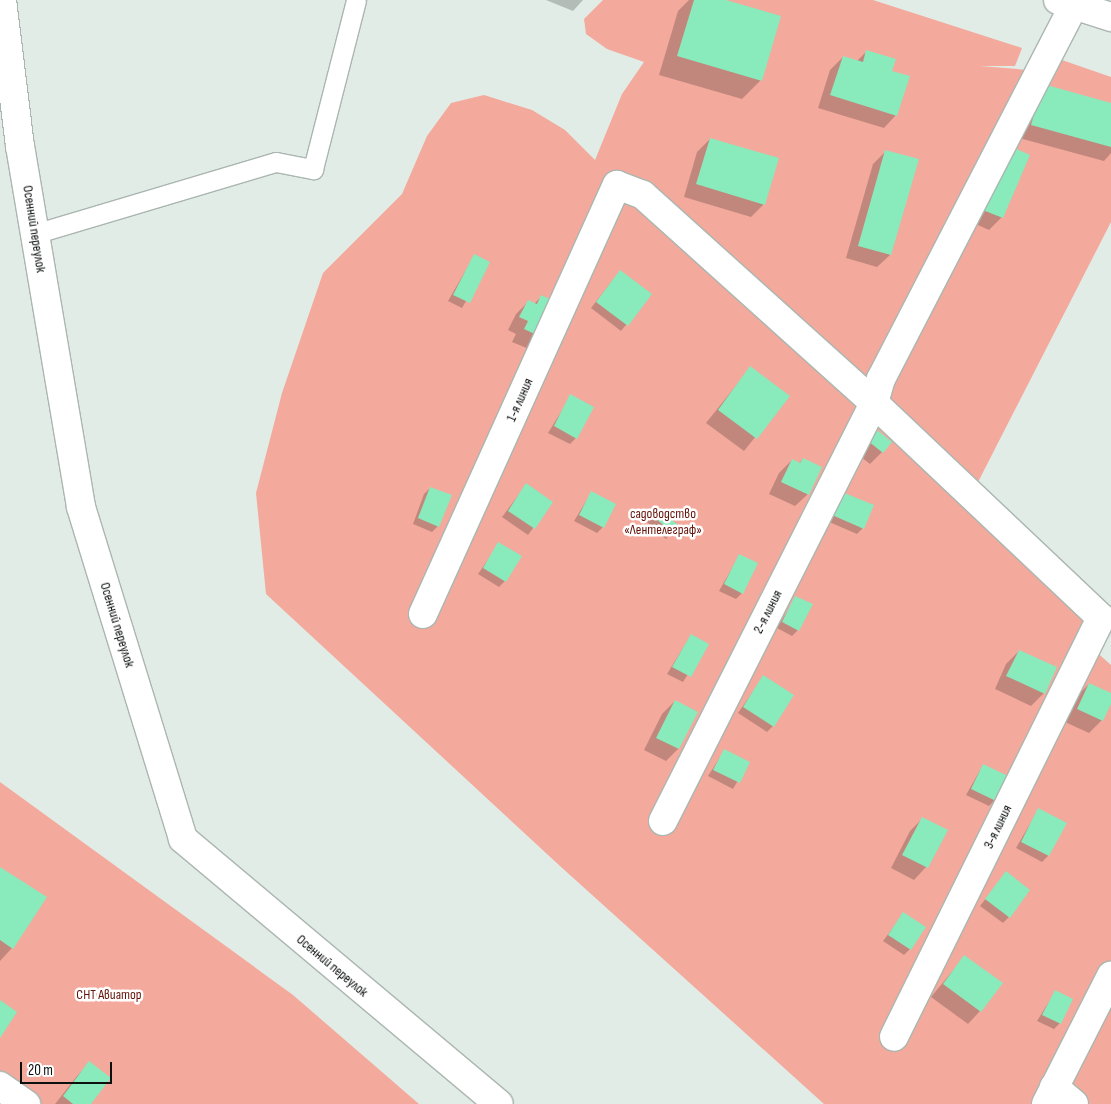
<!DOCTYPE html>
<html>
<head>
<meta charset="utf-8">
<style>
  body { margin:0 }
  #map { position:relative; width:1111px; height:1104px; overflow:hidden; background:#e1ece6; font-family:"Sofia Sans Condensed",sans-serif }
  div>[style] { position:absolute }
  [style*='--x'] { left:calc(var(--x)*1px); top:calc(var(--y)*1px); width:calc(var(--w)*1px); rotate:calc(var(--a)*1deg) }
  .green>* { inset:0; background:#f3a99c }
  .shadow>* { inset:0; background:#0003 }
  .building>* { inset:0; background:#89eabc }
  .roads { filter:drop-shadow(1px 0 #abb6b0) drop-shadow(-1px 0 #abb6b0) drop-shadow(0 1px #abb6b0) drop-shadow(0 -1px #abb6b0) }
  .lane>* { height:19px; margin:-9.5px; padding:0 9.5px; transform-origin:9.5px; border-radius:9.5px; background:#fff }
  .street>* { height:28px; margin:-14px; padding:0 14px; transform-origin:14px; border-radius:14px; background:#fff }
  span { translate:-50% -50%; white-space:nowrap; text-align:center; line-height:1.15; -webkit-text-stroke:5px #fff; paint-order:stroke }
  .street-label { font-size:14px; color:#0c100e }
  .park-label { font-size:14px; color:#65140b }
  .scale { position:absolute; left:20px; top:1062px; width:92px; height:22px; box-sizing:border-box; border:2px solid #0c100e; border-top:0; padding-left:6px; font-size:15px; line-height:18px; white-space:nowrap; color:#0c100e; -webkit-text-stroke:4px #fff; paint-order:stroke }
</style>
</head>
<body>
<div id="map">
  <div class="green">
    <i style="clip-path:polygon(603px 0,873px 0,1022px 48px,1015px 66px,980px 66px,1053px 72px,1062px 60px,1111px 77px,1111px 222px,976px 486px,1108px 609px,1093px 649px,1111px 665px,1111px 1104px,824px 1104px,560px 866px,266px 594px,256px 493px,282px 393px,323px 273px,402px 194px,427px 136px,451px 103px,484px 95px,532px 110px,565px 130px,595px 160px,622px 94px,644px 62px,607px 49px,586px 34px,584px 19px)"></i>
    <i style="clip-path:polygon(0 782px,293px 995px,419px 1104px,0 1104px)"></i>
  </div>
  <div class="shadow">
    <i style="clip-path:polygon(546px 0,583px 0,573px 11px)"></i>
    <i style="clip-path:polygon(689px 0,722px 0,761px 80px,742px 99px,659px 75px,678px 11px)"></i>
    <i style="clip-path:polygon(867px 51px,891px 72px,896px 115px,884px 128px,818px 108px,830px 70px,843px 57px,857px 61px)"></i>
    <i style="clip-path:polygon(1030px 98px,1111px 104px,1111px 153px,1104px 161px,1019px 138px)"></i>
    <i style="clip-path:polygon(710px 139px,764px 204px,751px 217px,684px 197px,697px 152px)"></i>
    <i style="clip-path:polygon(886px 151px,917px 160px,890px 255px,877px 267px,846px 258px,873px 164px)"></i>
    <i style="clip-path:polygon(1028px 155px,1001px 218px,989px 230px,969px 221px)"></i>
    <i style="clip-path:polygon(474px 256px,488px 263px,462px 308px,448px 301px)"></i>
    <i style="clip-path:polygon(620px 271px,651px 294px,621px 331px,591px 308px)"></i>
    <i style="clip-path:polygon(542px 296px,558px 304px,529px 349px,512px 342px,516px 334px,508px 330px,516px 314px,529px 301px,534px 304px)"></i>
    <i style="clip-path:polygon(750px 368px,788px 396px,744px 451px,706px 423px)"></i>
    <i style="clip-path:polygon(571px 396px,576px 438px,570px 444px,548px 433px)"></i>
    <i style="clip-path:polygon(872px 428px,882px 452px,870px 464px,852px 450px)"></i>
    <i style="clip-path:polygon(803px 459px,808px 494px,795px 506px,769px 494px,779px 473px,792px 460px,799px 463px)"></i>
    <i style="clip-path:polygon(526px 485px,552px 502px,528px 535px,502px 517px)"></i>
    <i style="clip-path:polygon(430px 488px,438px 526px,432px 532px,413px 524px,424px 494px)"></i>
    <i style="clip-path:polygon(591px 493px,603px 527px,597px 533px,574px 521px)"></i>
    <i style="clip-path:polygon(836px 499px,863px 528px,857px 534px,827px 521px)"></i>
    <i style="clip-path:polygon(658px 509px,677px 526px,666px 539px,647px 522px)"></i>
    <i style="clip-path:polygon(499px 544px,505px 581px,499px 587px,478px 574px)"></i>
    <i style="clip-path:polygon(739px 556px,742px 593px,736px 599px,719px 591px)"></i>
    <i style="clip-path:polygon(796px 597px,798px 630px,792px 636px,777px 628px)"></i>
    <i style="clip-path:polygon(691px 635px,707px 644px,683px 682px,667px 674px)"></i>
    <i style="clip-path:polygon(1019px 651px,1044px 693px,1031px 706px,995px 689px,1006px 664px)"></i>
    <i style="clip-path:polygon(763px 677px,773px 726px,767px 732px,738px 713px)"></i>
    <i style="clip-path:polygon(1089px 684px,1111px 695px,1102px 720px,1089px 733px,1065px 722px,1076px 697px)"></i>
    <i style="clip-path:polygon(675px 701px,697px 712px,678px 749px,666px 761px,644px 750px,662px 714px)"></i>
    <i style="clip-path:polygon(724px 751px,748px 763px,733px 789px,708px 776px)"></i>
    <i style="clip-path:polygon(983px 765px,995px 800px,989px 806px,966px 795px)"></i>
    <i style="clip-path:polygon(1038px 810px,1048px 856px,1042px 862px,1016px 848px)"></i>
    <i style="clip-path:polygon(923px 818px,946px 830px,926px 867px,914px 880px,891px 868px,910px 831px)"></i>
    <i style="clip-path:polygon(0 868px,12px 948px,0 961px)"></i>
    <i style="clip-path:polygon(1006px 873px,1009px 917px,1003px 923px,980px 906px)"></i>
    <i style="clip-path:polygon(904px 913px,910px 949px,904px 955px,883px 941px)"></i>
    <i style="clip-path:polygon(964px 957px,980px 1011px,968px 1024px,931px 997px)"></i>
    <i style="clip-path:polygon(1055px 992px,1060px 1023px,1054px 1029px,1037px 1021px)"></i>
    <i style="clip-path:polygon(89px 1063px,90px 1104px,55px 1104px,77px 1076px)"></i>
  </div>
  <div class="building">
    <i style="clip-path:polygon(694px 0,726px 0,781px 16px,762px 81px,677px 56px)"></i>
    <i style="clip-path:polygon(866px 50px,896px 59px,892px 71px,910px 76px,897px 116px,830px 95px,843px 56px,863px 62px)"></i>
    <i style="clip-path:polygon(1043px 84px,1111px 103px,1111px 147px,1031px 125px)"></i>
    <i style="clip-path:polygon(710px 138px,779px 158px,765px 205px,696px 184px)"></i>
    <i style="clip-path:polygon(1008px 145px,1030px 155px,1003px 218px,980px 209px)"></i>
    <i style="clip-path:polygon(885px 150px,919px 159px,891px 255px,858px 246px)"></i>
    <i style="clip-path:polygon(474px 254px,490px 262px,470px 303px,453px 295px)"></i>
    <i style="clip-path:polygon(620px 270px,652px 294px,628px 326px,596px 302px)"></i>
    <i style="clip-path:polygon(541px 295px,559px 303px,543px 338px,524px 329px,528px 321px,519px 317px,528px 300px,537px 304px)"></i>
    <i style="clip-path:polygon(750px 366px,790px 396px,757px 439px,718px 410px)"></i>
    <i style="clip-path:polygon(570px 394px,594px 407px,577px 439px,554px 426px)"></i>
    <i style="clip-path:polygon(872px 426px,892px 442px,883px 453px,863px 437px)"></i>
    <i style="clip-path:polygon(803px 458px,822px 467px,809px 495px,781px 482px,792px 459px,800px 463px)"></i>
    <i style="clip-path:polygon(526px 483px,553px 502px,535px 529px,508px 511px)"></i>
    <i style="clip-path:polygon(430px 487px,452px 495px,439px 527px,418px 518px)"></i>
    <i style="clip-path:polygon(591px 491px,616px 504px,604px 528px,579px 515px)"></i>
    <i style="clip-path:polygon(842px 492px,874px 505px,864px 529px,832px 515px)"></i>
    <i style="clip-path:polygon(658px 508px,679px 526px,672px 533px,652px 515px)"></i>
    <i style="clip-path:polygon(498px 542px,522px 556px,506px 582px,483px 568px)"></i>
    <i style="clip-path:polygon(739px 554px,758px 563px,743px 594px,724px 584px)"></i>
    <i style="clip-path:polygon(795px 596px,813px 604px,799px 631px,782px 622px)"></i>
    <i style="clip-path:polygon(691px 634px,709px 644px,691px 677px,672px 667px)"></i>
    <i style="clip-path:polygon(1019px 650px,1057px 667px,1045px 694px,1006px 676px)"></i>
    <i style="clip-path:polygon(763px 675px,794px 695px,774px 727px,743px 707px)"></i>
    <i style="clip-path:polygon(1089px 683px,1111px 693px,1111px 704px,1103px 721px,1077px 709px)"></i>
    <i style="clip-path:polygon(675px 700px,698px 712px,679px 749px,656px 738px)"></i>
    <i style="clip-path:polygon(724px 749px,750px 762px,740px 783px,713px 770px)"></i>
    <i style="clip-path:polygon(983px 764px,1008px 776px,996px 801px,971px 789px)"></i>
    <i style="clip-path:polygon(1038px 808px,1067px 823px,1049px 856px,1021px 842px)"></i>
    <i style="clip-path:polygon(922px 817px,948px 830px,928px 868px,902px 855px)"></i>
    <i style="clip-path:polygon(0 867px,47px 897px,13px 949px,0 940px)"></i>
    <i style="clip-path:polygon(1006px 871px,1030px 890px,1010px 918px,985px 899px)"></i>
    <i style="clip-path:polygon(903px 912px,926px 927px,911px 950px,888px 935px)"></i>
    <i style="clip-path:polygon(964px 955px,1003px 983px,981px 1012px,943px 984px)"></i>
    <i style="clip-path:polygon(1055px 990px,1073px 999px,1061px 1024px,1042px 1015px)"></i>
    <i style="clip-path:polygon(0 1000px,17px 1012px,0 1038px)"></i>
    <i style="clip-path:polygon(89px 1061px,111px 1078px,91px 1104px,73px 1104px,63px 1096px)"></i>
  </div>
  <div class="roads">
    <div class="lane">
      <i style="--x:34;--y:234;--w:252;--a:-16.6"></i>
      <i style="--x:276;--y:162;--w:38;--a:11"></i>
      <i style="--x:313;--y:169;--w:174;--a:-75.7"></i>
    </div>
    <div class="street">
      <i style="--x:2;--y:0;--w:147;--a:83"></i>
      <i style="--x:20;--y:146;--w:366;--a:80.4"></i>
      <i style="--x:81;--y:507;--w:347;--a:72.9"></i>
      <i style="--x:183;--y:839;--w:412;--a:40"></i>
      <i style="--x:1058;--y:0;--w:56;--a:17.8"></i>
      <i style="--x:423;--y:614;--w:471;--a:-65.7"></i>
      <i style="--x:617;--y:185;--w:28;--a:21"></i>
      <i style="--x:643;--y:195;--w:311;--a:42"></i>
      <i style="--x:874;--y:403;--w:313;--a:43.4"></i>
      <i style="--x:1101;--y:618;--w:467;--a:116.3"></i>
      <i style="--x:663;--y:821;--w:468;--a:-63.2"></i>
      <i style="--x:874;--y:403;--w:25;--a:-74"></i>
      <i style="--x:881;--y:379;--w:421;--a:-62.7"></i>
      <i style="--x:0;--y:1086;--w:32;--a:35"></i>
      <i style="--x:1054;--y:1087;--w:26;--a:40"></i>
      <i style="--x:1046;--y:1104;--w:144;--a:-63.1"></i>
    </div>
  </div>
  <div class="street-label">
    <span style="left:34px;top:229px;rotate:81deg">Осенний переулок</span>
    <span style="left:520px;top:400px;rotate:-66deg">1-я линия</span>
    <span style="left:768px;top:612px;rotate:-63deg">2-я линия</span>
    <span style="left:117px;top:625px;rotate:73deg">Осенний переулок</span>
    <span style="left:998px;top:827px;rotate:-64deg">3-я линия</span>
    <span style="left:332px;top:966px;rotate:40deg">Осенний переулок</span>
  </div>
  <div class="park-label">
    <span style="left:663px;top:522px">садоводство<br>«Лентелеграф»</span>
    <span style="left:109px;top:995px">СНТ Авиатор</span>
  </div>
  <div class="scale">20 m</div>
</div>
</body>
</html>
